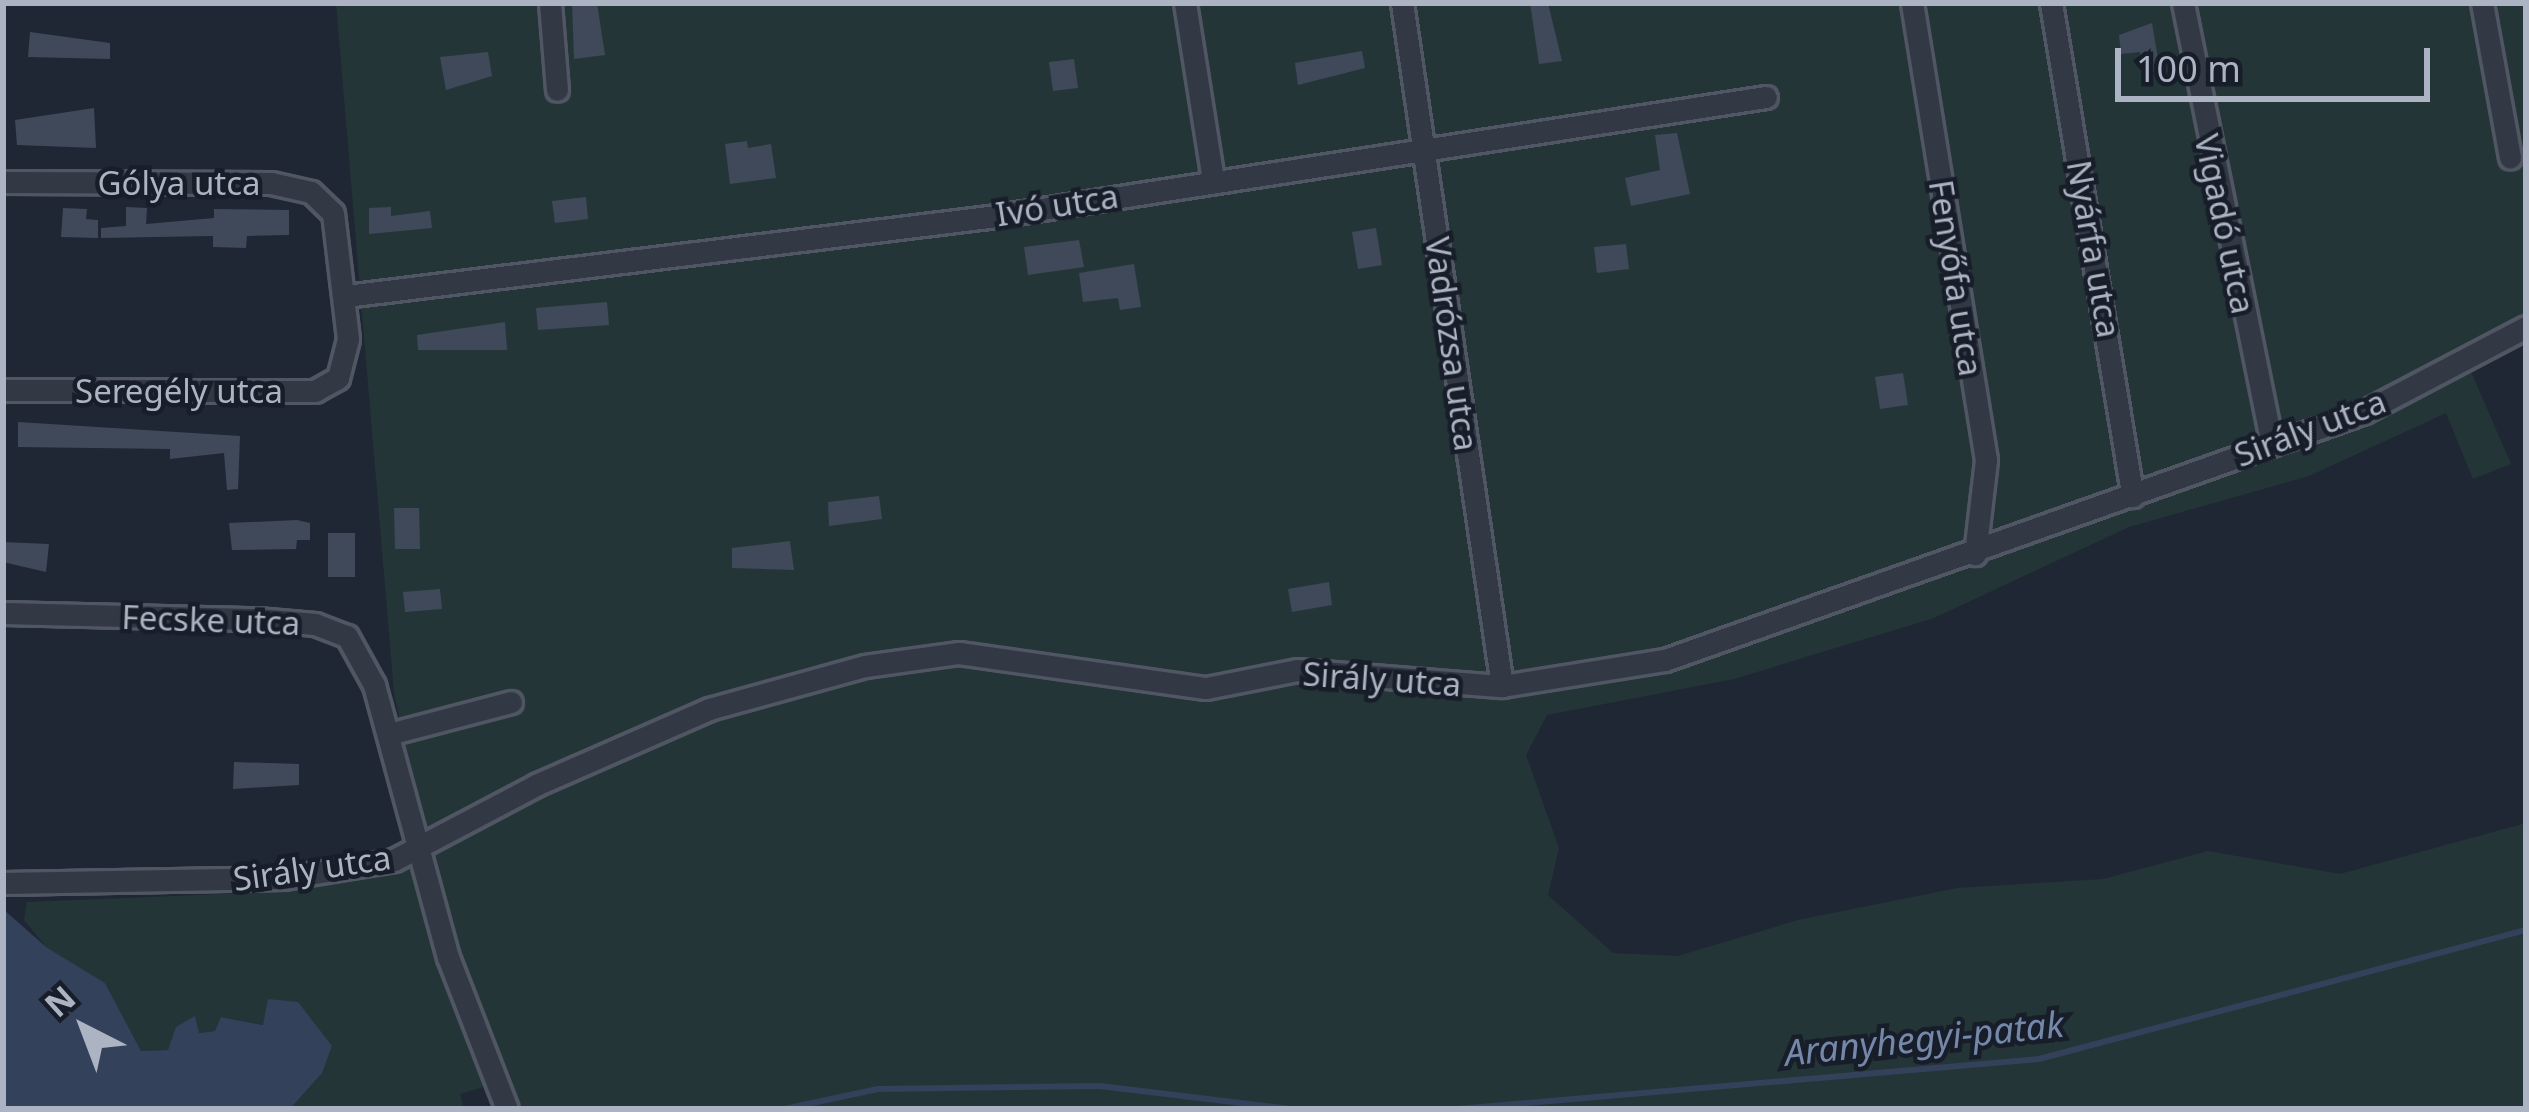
<!DOCTYPE html>
<html>
<head>
<meta charset="utf-8">
<style>
  body { margin:0 }
  #map { position:relative; width:2529px; height:1112px; overflow:hidden; background:#1f2734; font-family:"Noto Sans",sans-serif }
  div>[style] { position:absolute }
  [style*='--x'] { left:calc(var(--x)*1px); top:calc(var(--y)*1px); width:calc(var(--w)*1px); rotate:calc(var(--a)*1deg) }
  .green>* { inset:0; background:#243537 }
  .water>* { inset:0; background:#33415b }
  .stream>* { height:6px; margin:-3px; padding:0 3px; transform-origin:3px; border-radius:3px; background:#33415b }
  .building>* { inset:0; background:#404959 }
  .roads { filter:drop-shadow(3px 0 #505663) drop-shadow(-3px 0 #505663) drop-shadow(0 3px #505663) drop-shadow(0 -3px #505663) }
  .minor>* { height:21px; margin:-10.5px; padding:0 10.5px; transform-origin:10.5px; border-radius:10.5px; background:#323945 }
  span { translate:-50% -50%; white-space:nowrap; text-align:center; line-height:1.15; -webkit-text-stroke:9px #181e29; paint-order:stroke }
  .street-label { font-size:33px; color:#acb3c2 }
  .water-label { font-size:36px; color:#7588aa; font-style:italic }
  .frame { position:absolute; inset:0; border:6px solid #acb3c2; pointer-events:none }
  .north { position:absolute; left:24px; top:968px; width:120px; height:120px; -webkit-text-stroke:9px #181e29; paint-order:stroke; rotate:318deg; font-size:33px; font-weight:700; line-height:48px; text-align:center; color:#acb3c2 }
  .north::after { content:''; display:block; margin:auto; width:42px; height:54px; background:#acb3c2; clip-path:polygon(50% 0,100% 100%,50% 72%,0 100%) }
  .scale { position:absolute; left:2115px; top:48px; width:315px; height:54px; box-sizing:border-box; border:6px solid #acb3c2; border-top:0; padding-left:15px; font-size:36px; line-height:42px; white-space:nowrap; color:#acb3c2; -webkit-text-stroke:9px #181e29; paint-order:stroke }
</style>
</head>
<body>
<div id="map">
  <div class="green">
    <i style="clip-path:polygon(336px 3px,2526px 3px,2526px 327px,2466px 360px,2511px 464px,2473px 479px,2446px 413px,2309px 476px,2129px 527px,1934px 618px,1734px 679px,1547px 715px,1526px 755px,1559px 848px,1548px 895px,1613px 953px,1678px 956px,1798px 920px,1957px 888px,2103px 879px,2208px 851px,2340px 874px,2526px 823px,2526px 1109px,514px 1109px,503px 1081px,460px 1094px,464px 1109px,290px 1109px,322px 1073px,264px 1025px,222px 1017px,215px 1031px,198px 1033px,195px 1017px,168px 1050px,141px 1051px,105px 983px,46px 947px,24px 920px,27px 902px,248px 893px,401px 874px,429px 852px,394px 693px)"></i>
  </div>
  <div class="water">
    <i style="clip-path:polygon(3px 909px,46px 947px,105px 983px,141px 1051px,168px 1050px,176px 1027px,195px 1016px,199px 1033px,215px 1031px,221px 1017px,263px 1025px,268px 999px,298px 1002px,332px 1046px,322px 1073px,290px 1109px,3px 1109px)"></i>
  </div>
  <div class="stream">
    <i style="--x:784;--y:1109;--w:96;--a:-12"></i>
    <i style="--x:878;--y:1089;--w:222;--a:-0.8"></i>
    <i style="--x:1100;--y:1086;--w:192;--a:6.9"></i>
    <i style="--x:1457;--y:1109;--w:584;--a:-4.91"></i>
    <i style="--x:2039;--y:1059;--w:504;--a:-14.84"></i>
  </div>
  <div class="building">
    <i style="clip-path:polygon(572px 3px,597px 3px,605px 55px,574px 59px)"></i>
    <i style="clip-path:polygon(1530px 3px,1548px 3px,1562px 61px,1539px 64px)"></i>
    <i style="clip-path:polygon(2152px 23px,2160px 71px,2142px 73px,2140px 52px,2121px 54px,2119px 35px)"></i>
    <i style="clip-path:polygon(30px 32px,110px 43px,110px 59px,28px 57px)"></i>
    <i style="clip-path:polygon(1362px 51px,1365px 68px,1298px 85px,1295px 63px)"></i>
    <i style="clip-path:polygon(488px 52px,492px 76px,446px 90px,440px 57px)"></i>
    <i style="clip-path:polygon(1074px 59px,1078px 88px,1053px 91px,1049px 62px)"></i>
    <i style="clip-path:polygon(94px 108px,96px 148px,17px 145px,15px 120px)"></i>
    <i style="clip-path:polygon(1677px 133px,1690px 194px,1631px 206px,1625px 178px,1660px 170px,1655px 135px)"></i>
    <i style="clip-path:polygon(747px 141px,748px 148px,771px 144px,776px 178px,730px 184px,725px 144px)"></i>
    <i style="clip-path:polygon(586px 197px,588px 219px,555px 223px,552px 201px)"></i>
    <i style="clip-path:polygon(126px 207px,147px 208px,146px 224px,214px 218px,214px 209px,289px 210px,289px 235px,247px 236px,246px 248px,213px 247px,213px 236px,101px 238px,101px 228px,126px 226px)"></i>
    <i style="clip-path:polygon(391px 207px,391px 216px,430px 211px,432px 228px,369px 234px,369px 208px)"></i>
    <i style="clip-path:polygon(63px 208px,87px 209px,86px 219px,98px 220px,98px 238px,61px 237px)"></i>
    <i style="clip-path:polygon(1376px 228px,1382px 265px,1358px 269px,1352px 232px)"></i>
    <i style="clip-path:polygon(1079px 240px,1084px 267px,1028px 275px,1024px 247px)"></i>
    <i style="clip-path:polygon(1626px 244px,1629px 269px,1597px 273px,1594px 247px)"></i>
    <i style="clip-path:polygon(1134px 264px,1141px 307px,1120px 310px,1118px 298px,1083px 302px,1079px 273px)"></i>
    <i style="clip-path:polygon(607px 302px,609px 325px,538px 330px,536px 308px)"></i>
    <i style="clip-path:polygon(505px 322px,507px 350px,418px 350px,417px 335px)"></i>
    <i style="clip-path:polygon(1903px 373px,1908px 405px,1880px 409px,1875px 377px)"></i>
    <i style="clip-path:polygon(18px 422px,240px 436px,238px 489px,227px 490px,224px 453px,170px 459px,170px 449px,18px 447px)"></i>
    <i style="clip-path:polygon(879px 496px,882px 519px,829px 526px,828px 502px)"></i>
    <i style="clip-path:polygon(394px 508px,419px 508px,420px 549px,395px 549px)"></i>
    <i style="clip-path:polygon(297px 520px,310px 523px,310px 540px,297px 540px,296px 549px,232px 550px,229px 523px)"></i>
    <i style="clip-path:polygon(328px 533px,355px 533px,355px 577px,328px 577px)"></i>
    <i style="clip-path:polygon(790px 541px,794px 570px,732px 568px,732px 548px)"></i>
    <i style="clip-path:polygon(3px 542px,49px 544px,46px 572px,3px 562px)"></i>
    <i style="clip-path:polygon(1329px 582px,1332px 605px,1292px 612px,1288px 589px)"></i>
    <i style="clip-path:polygon(440px 589px,442px 609px,405px 612px,403px 592px)"></i>
    <i style="clip-path:polygon(234px 762px,299px 764px,299px 785px,233px 789px)"></i>
  </div>
  <div class="roads">
    <div class="minor">
      <i style="--x:550;--y:3;--w:87;--a:85.4"></i>
      <i style="--x:1185;--y:3;--w:179;--a:81"></i>
      <i style="--x:1402;--y:3;--w:690;--a:81.67"></i>
      <i style="--x:1912;--y:3;--w:463;--a:80.8"></i>
      <i style="--x:1986;--y:460;--w:95;--a:96.7"></i>
      <i style="--x:2051;--y:3;--w:500;--a:80.6"></i>
      <i style="--x:2183;--y:3;--w:449;--a:78.6"></i>
      <i style="--x:2482;--y:3;--w:157;--a:79.7"></i>
      <i style="--x:3;--y:182;--w:268;--a:0.2"></i>
      <i style="--x:271;--y:183;--w:41;--a:12.7"></i>
      <i style="--x:311;--y:192;--w:30;--a:44"></i>
      <i style="--x:333;--y:213;--w:127;--a:83.2"></i>
      <i style="--x:348;--y:339;--w:40;--a:104.4"></i>
      <i style="--x:338;--y:378;--w:26;--a:151"></i>
      <i style="--x:315;--y:391;--w:312;--a:-179.8"></i>
      <i style="--x:346;--y:296;--w:656;--a:-7.01"></i>
      <i style="--x:997;--y:216;--w:778;--a:-8.8"></i>
      <i style="--x:3;--y:613;--w:254;--a:1.4"></i>
      <i style="--x:257;--y:619;--w:58;--a:4.9"></i>
      <i style="--x:315;--y:624;--w:34;--a:21"></i>
      <i style="--x:347;--y:636;--w:56;--a:61.1"></i>
      <i style="--x:374;--y:685;--w:282;--a:74.8"></i>
      <i style="--x:448;--y:957;--w:163;--a:68.8"></i>
      <i style="--x:389;--y:734;--w:126;--a:-14.7"></i>
      <i style="--x:3;--y:883;--w:281;--a:-1"></i>
      <i style="--x:284;--y:878;--w:111;--a:-9.3"></i>
      <i style="--x:394;--y:860;--w:161;--a:-27.8"></i>
      <i style="--x:536;--y:785;--w:189;--a:-23.7"></i>
      <i style="--x:709;--y:709;--w:162;--a:-15.4"></i>
      <i style="--x:865;--y:666;--w:95;--a:-7.9"></i>
      <i style="--x:959;--y:653;--w:249;--a:8.1"></i>
      <i style="--x:1206;--y:688;--w:93;--a:-11.2"></i>
      <i style="--x:1297;--y:670;--w:206;--a:4.5"></i>
      <i style="--x:1502;--y:686;--w:165;--a:-9.1"></i>
      <i style="--x:1665;--y:660;--w:742;--a:-19.53"></i>
      <i style="--x:2364;--y:412;--w:183;--a:-27.7"></i>
    </div>
  </div>
  <div class="street-label">
    <span style="left:179px;top:183px">Gólya utca</span>
    <span style="left:1057px;top:205px;rotate:-9deg">Ivó utca</span>
    <span style="left:2225px;top:224px;rotate:78deg">Vigadó utca</span>
    <span style="left:2094px;top:249px;rotate:80deg">Nyárfa utca</span>
    <span style="left:1956px;top:278px;rotate:81deg">Fenyőfa utca</span>
    <span style="left:1452px;top:344px;rotate:82deg">Vadrózsa utca</span>
    <span style="left:179px;top:391px">Seregély utca</span>
    <span style="left:2310px;top:428px;rotate:-21deg">Sirály utca</span>
    <span style="left:211px;top:620px;rotate:2deg">Fecske utca</span>
    <span style="left:1382px;top:679px;rotate:4deg">Sirály utca</span>
    <span style="left:312px;top:868px;rotate:-8deg">Sirály utca</span>
  </div>
  <div class="water-label">
    <span style="left:1924px;top:1038px;rotate:-6deg">Aranyhegyi-patak</span>
  </div>
  <div class="frame"></div>
  <div class="north">N</div>
  <div class="scale">100 m</div>
</div>
</body>
</html>
